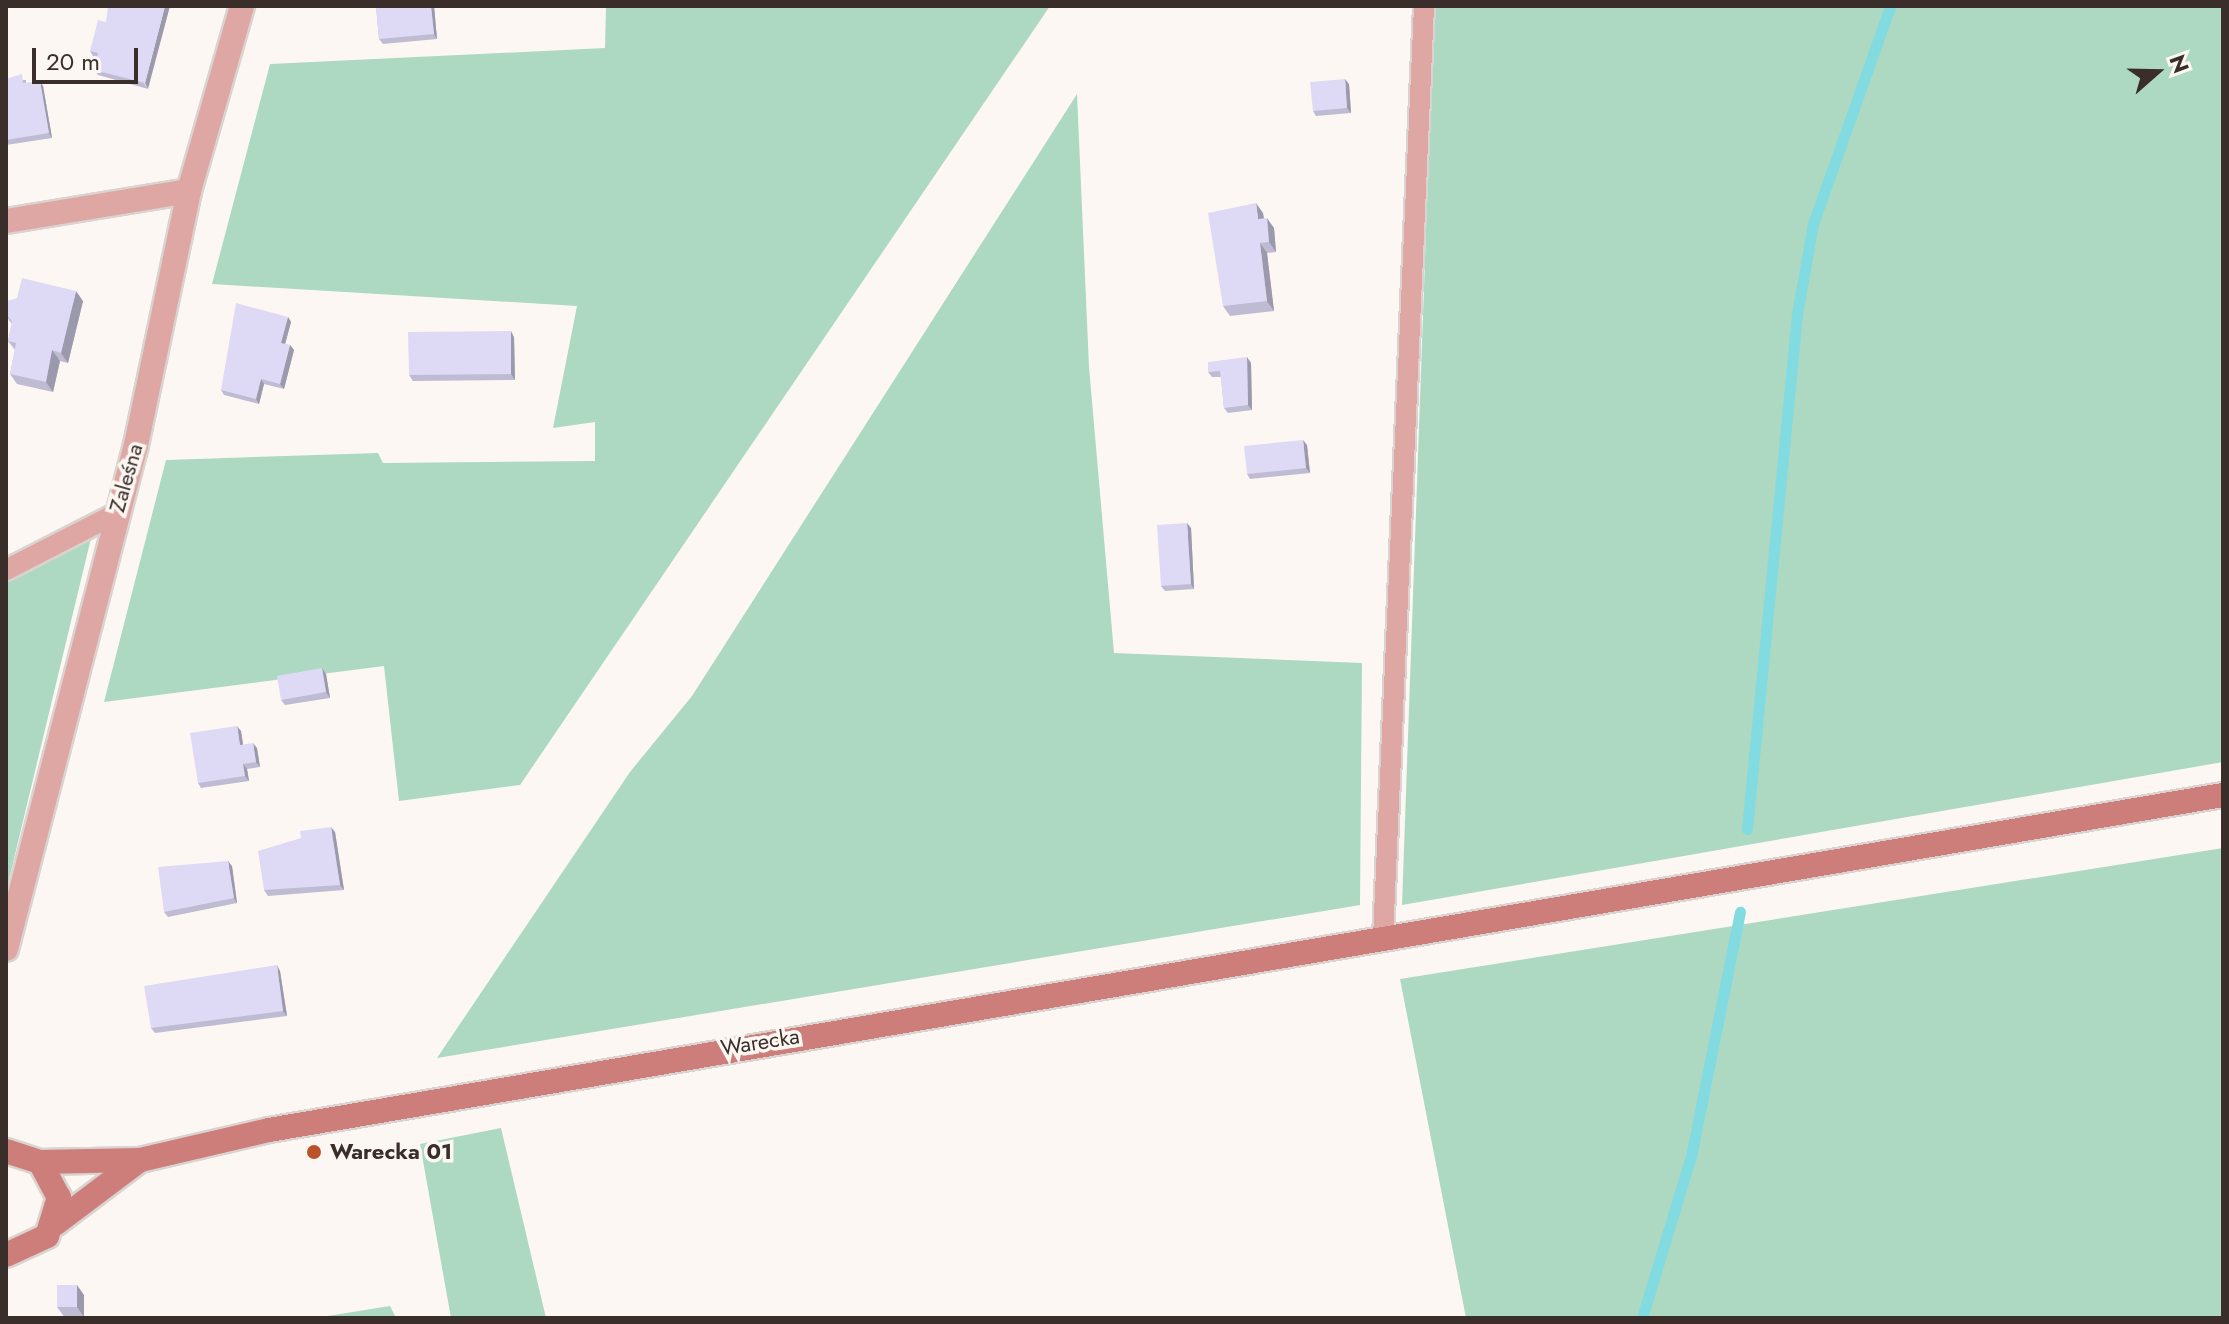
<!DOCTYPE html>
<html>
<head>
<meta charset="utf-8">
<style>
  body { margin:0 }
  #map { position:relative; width:2229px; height:1324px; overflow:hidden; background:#fdf7f4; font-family:Jost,sans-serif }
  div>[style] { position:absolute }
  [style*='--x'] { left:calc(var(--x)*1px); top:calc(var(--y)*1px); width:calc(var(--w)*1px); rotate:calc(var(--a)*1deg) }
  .green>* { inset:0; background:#add8c2 }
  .stream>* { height:11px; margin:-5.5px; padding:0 5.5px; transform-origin:5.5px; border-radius:5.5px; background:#82dbe0 }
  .roads { filter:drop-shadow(2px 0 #dad3cf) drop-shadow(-2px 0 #dad3cf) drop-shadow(0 2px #dad3cf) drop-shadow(0 -2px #dad3cf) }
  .lane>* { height:20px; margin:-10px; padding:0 10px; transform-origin:10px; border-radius:10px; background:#dea7a4 }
  .street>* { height:24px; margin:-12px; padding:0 12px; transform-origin:12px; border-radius:12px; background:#dea7a4 }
  .secondary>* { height:24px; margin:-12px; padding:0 12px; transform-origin:12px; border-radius:12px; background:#cd7e7b }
  .wall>* { inset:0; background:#bfbbd3 }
  .shaded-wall>* { inset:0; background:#9b99ac }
  .building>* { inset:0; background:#dedaf5 }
  .dots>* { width:22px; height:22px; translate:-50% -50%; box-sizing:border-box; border:4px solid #fdf7f4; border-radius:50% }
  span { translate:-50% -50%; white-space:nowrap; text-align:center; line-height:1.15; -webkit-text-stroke:7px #fdf7f4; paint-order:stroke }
  .street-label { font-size:22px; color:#392e29 }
  .poi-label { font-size:22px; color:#392e29; font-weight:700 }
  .left { translate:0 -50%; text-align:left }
  .frame { position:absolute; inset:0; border:8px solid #392e29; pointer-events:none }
  .north { position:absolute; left:2117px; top:32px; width:80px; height:80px; -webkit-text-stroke:6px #fdf7f4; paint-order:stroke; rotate:70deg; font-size:22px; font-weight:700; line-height:32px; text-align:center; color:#392e29 }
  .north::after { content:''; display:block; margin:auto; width:28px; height:36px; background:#392e29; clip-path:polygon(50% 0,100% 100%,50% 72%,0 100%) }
  .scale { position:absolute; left:32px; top:48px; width:106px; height:36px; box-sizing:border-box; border:4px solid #392e29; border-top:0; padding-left:10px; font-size:24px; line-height:28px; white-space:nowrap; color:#392e29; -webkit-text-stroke:6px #fdf7f4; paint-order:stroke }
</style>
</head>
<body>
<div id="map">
  <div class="green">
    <i style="clip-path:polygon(606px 6px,1050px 6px,520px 785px,399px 801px,384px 666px,104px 702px,166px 460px,378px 453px,383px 463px,595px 461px,595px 422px,553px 428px,577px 306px,212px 284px,270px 64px,605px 48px)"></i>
    <i style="clip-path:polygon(1434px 6px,2223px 6px,2223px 762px,1402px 905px)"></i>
    <i style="clip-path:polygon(1077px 94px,1089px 367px,1114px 653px,1362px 663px,1360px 905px,437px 1058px,630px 772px,692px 696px)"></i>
    <i style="clip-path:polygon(92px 534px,6px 892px,6px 580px)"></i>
    <i style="clip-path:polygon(2223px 848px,2223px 1318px,1466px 1318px,1400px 979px)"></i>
    <i style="clip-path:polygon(501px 1128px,546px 1318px,451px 1318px,420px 1144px)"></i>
    <i style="clip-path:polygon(390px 1306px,396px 1318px,315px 1318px)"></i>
  </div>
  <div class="stream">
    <i style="--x:1747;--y:829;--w:517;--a:-84.45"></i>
    <i style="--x:1797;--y:314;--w:91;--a:-79.9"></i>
    <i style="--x:1813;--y:224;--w:231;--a:-70.5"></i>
    <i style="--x:1642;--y:1318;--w:173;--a:-73.2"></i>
    <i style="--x:1692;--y:1152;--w:245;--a:-78.7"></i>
  </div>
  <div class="roads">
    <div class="lane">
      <i style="--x:6;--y:570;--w:123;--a:-27.2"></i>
      <i style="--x:1383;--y:938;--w:933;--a:-87.48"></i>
    </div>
    <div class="street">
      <i style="--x:6;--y:221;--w:185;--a:-9.3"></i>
      <i style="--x:6;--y:949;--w:520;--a:-75.54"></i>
      <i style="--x:136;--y:445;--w:259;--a:-78.2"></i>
      <i style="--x:189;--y:191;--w:192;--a:-74"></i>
    </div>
    <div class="secondary">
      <i style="--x:6;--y:1151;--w:36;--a:18"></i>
      <i style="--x:40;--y:1162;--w:40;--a:62"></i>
      <i style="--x:59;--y:1197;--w:41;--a:107.1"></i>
      <i style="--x:47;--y:1236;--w:45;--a:155.1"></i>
      <i style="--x:40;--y:1162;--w:98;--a:-1.2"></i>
      <i style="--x:55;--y:1224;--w:106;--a:-37"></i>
      <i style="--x:140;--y:1160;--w:132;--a:-13.1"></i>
      <i style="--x:269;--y:1130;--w:1983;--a:-9.73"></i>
    </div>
  </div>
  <div class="wall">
    <i style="clip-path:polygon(376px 6px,434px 6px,437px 39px,383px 44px,379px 39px)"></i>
    <i style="clip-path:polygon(106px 22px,148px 89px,98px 75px,94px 70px,97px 57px,93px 56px,90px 51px)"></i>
    <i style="clip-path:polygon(6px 79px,26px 80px,26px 83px,43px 86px,52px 138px,6px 145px)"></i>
    <i style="clip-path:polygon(1349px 84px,1351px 113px,1316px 116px,1313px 111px)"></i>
    <i style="clip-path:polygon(1263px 213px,1264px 218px,1274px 228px,1276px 252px,1267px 253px,1274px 311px,1230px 316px,1223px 306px)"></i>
    <i style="clip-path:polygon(83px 301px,68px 363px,60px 361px,53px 392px,17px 384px,10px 374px,15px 350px,8px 341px,12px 324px,6px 316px)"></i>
    <i style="clip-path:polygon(288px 317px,291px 322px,285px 344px,290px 345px,294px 350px,284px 389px,264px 384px,259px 404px,224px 395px,221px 390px)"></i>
    <i style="clip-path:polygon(514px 337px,515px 380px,413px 381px,409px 375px)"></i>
    <i style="clip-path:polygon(1251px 363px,1252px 410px,1228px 413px,1224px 408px,1221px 377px,1212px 377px,1208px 372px)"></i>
    <i style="clip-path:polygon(1307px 445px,1310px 473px,1250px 479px,1247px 474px)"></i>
    <i style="clip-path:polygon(1191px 528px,1194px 589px,1165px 591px,1161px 586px)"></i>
    <i style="clip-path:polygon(326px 674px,330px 698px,285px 705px,281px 700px)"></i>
    <i style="clip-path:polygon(241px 731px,243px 745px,257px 748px,260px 767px,247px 769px,249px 781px,201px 788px,198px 783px)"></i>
    <i style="clip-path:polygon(335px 832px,344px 890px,268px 896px,264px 890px)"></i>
    <i style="clip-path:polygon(232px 866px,237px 903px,168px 917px,164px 912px)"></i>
    <i style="clip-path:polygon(280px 971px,287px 1016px,155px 1033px,151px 1028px)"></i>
    <i style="clip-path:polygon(84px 1295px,84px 1317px,65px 1318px,57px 1307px)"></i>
  </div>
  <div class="shaded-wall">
    <i style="clip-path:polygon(165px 6px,170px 6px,148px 89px,145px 83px)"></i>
    <i style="clip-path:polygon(431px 6px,434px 6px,437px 39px,434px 34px)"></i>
    <i style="clip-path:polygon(1345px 79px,1349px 84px,1351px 113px,1347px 108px)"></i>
    <i style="clip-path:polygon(40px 81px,43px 86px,52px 138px,49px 133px)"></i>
    <i style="clip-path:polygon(1256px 203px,1263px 213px,1265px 229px,1258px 219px)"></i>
    <i style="clip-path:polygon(1267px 218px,1274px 228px,1276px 252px,1269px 242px)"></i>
    <i style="clip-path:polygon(1260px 243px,1267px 253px,1274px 311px,1267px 301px)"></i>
    <i style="clip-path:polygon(76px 291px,83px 301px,68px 363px,61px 353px)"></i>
    <i style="clip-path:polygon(288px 317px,291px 322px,284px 348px,281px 343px)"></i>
    <i style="clip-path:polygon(511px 331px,514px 337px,515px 380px,511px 374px)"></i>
    <i style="clip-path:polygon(290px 345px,294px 350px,284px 389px,280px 384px)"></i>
    <i style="clip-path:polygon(52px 350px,60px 361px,53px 392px,46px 382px)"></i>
    <i style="clip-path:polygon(1247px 357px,1251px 363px,1252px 410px,1248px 405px)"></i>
    <i style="clip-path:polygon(261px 379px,264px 384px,259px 404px,256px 399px)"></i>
    <i style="clip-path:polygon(1303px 440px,1307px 445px,1310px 473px,1306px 468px)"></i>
    <i style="clip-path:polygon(1187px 523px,1191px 528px,1194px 589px,1191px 584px)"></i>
    <i style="clip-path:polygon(322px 668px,326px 674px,330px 698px,326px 692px)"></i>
    <i style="clip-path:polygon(237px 726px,241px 731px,244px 751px,240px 745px)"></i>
    <i style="clip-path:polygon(253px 743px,257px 748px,260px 767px,256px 762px)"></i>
    <i style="clip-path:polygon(243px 764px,247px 769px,249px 781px,245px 776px)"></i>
    <i style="clip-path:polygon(331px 827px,335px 832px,344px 890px,340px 885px)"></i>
    <i style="clip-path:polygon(228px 861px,232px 866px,237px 903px,234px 898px)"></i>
    <i style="clip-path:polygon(277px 965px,280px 971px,287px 1016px,283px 1011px)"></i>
    <i style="clip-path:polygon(77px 1285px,84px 1295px,84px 1317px,77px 1307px)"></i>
  </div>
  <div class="building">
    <i style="clip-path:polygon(108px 6px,165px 6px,145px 83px,94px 70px,98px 53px,90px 51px,98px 20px,106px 22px)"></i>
    <i style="clip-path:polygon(376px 6px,431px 6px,434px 34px,379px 39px)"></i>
    <i style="clip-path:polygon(22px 74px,23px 83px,40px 81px,49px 133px,6px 140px,6px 79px)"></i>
    <i style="clip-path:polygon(1345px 79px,1347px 108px,1313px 111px,1310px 82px)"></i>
    <i style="clip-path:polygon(1256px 203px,1258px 219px,1267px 218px,1269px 242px,1260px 243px,1267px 301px,1223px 306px,1208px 213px)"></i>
    <i style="clip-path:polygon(22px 278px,76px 291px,61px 353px,52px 350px,46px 382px,10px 374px,16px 343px,8px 341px,12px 321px,6px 315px,6px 308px,7px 301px,17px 298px)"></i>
    <i style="clip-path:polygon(236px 303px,288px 317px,281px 343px,290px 345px,280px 384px,261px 379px,256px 399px,221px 390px)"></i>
    <i style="clip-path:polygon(511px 331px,511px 374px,409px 375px,408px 332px)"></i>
    <i style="clip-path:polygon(1247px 357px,1248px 405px,1224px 408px,1220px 371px,1208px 372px,1208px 362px)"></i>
    <i style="clip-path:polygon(1303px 440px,1306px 468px,1247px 474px,1244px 446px)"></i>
    <i style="clip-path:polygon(1187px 523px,1191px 584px,1161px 586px,1157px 525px)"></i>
    <i style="clip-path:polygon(322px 668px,326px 692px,281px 700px,277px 676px)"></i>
    <i style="clip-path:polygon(237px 726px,240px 745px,253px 743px,256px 762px,243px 764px,245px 776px,198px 783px,190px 733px)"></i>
    <i style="clip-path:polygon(331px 827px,340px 885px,264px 890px,258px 851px,301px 838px,300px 831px)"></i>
    <i style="clip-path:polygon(228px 861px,234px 898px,164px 912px,158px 867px)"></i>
    <i style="clip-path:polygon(277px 965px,283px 1011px,151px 1028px,144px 986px)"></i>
    <i style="clip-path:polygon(57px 1285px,77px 1285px,77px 1307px,57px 1307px)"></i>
  </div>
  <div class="dots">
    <i style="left:314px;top:1152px;background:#ba532a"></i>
  </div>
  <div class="street-label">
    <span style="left:126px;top:478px;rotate:-74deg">Zaleśna</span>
    <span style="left:760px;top:1042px;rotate:-9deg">Warecka</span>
  </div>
  <div class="poi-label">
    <span class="left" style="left:330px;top:1152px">Warecka 01</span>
  </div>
  <div class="frame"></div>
  <div class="north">N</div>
  <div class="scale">20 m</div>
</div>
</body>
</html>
